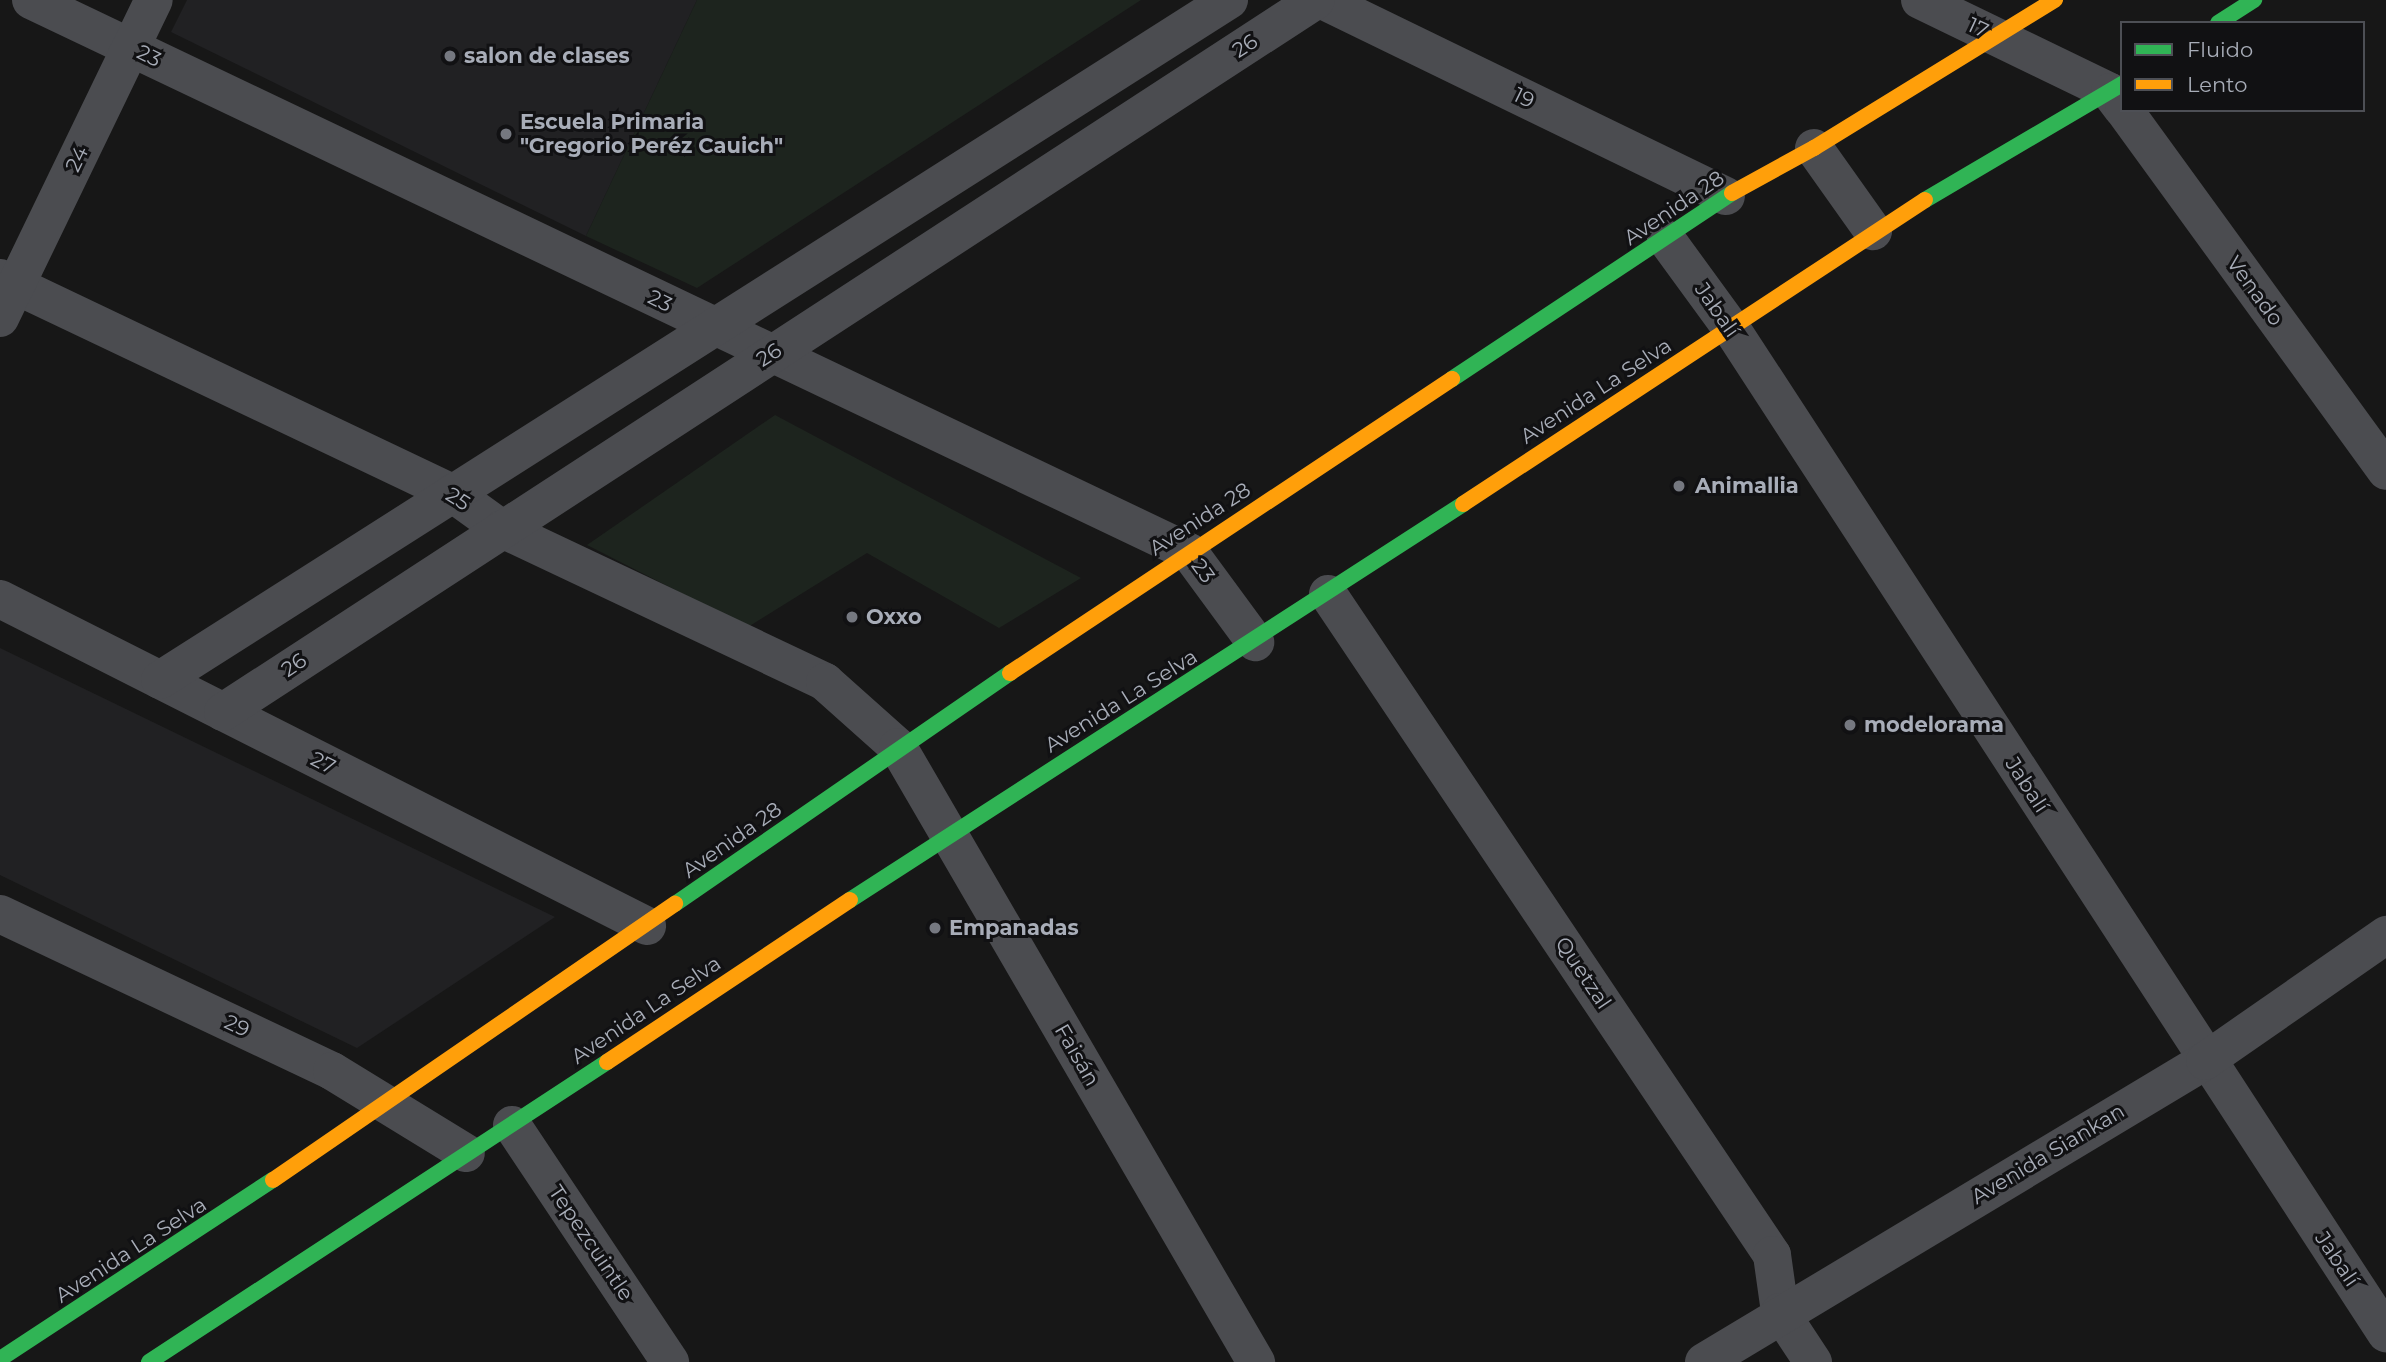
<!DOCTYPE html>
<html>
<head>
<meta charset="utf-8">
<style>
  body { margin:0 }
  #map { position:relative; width:2386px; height:1362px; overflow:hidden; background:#171717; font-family:Montserrat,sans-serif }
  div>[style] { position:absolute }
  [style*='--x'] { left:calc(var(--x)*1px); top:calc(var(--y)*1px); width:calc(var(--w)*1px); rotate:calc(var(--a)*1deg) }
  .built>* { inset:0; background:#212123 }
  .green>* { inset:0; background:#1d241e }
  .street>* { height:38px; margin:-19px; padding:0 19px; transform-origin:19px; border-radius:19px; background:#4b4c50 }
  .fast>* { height:16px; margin:-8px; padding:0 8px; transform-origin:8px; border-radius:8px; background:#30b455 }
  .slow>* { height:16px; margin:-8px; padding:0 8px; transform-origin:8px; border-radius:8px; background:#ff9f0a }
  .dots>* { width:19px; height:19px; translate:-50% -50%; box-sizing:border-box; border:4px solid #111113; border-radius:50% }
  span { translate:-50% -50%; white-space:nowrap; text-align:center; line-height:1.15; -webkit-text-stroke:6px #111113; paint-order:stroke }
  .street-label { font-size:21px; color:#a8adb8 }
  .poi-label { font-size:21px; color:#a8adb8; font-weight:700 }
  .left { translate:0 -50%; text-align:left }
  .legend { position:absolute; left:2120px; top:21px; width:245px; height:91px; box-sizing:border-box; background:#111113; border:2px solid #4d4f55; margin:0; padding:9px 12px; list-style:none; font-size:21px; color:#a8adb8 }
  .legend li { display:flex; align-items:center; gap:14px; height:35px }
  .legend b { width:35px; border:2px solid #4d4f55 }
</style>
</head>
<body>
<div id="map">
  <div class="built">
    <i style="clip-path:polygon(187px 0,697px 0,586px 236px,171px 32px)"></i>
    <i style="clip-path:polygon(0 648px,555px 917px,357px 1048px,0 875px)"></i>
  </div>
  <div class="green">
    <i style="clip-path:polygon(697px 0,1141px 0,697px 288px,586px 236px)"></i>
    <i style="clip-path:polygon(775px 415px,1081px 578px,999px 628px,867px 553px,748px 627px,587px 545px)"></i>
  </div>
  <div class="street">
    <i style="--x:31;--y:0;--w:1283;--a:25.49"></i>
    <i style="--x:1189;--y:552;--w:112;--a:53.7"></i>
    <i style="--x:1322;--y:0;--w:449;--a:25.9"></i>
    <i style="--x:1920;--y:0;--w:211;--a:25.8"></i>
    <i style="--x:2110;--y:92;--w:20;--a:53"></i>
    <i style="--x:2124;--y:110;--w:446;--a:54"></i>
    <i style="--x:1814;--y:148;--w:102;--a:54.6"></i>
    <i style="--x:1666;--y:239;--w:110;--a:53.9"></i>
    <i style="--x:1731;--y:328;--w:1200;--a:56.91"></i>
    <i style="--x:0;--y:278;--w:501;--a:25.44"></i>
    <i style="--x:452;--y:493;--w:62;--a:35.8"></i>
    <i style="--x:502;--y:529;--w:357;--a:25.3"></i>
    <i style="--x:825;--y:682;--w:98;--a:41.7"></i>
    <i style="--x:898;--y:747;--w:712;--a:59.8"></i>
    <i style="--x:0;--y:318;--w:353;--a:-64.2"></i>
    <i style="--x:1328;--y:594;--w:796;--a:56.11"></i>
    <i style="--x:1772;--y:1255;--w:58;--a:82"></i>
    <i style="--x:1780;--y:1312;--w:60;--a:56.6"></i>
    <i style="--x:0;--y:599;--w:725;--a:26.81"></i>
    <i style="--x:160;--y:680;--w:1267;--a:-32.46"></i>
    <i style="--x:223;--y:712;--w:1304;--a:-33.08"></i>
    <i style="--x:0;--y:914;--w:367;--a:25.3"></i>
    <i style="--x:332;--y:1071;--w:157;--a:31.5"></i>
    <i style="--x:512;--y:1125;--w:285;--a:56.3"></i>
    <i style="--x:1704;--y:1362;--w:584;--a:-31"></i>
    <i style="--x:2205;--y:1061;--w:221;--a:-34.8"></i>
  </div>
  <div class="fast">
    <i style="--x:2218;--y:23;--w:43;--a:-32.6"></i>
    <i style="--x:1925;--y:200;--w:229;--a:-30.5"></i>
    <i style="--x:1452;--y:379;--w:336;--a:-33.6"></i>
    <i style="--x:850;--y:900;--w:730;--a:-32.86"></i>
    <i style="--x:675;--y:904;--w:407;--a:-34.6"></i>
    <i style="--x:0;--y:1359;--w:326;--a:-33.3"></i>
    <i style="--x:149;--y:1362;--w:548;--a:-33.23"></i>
  </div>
  <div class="slow">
    <i style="--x:1732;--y:193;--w:94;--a:-28.8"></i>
    <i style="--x:1814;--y:148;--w:283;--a:-31.6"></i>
    <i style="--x:1463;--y:504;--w:553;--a:-33.35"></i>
    <i style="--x:1010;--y:673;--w:531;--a:-33.63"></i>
    <i style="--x:607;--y:1062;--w:292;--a:-33.7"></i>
    <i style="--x:273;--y:1180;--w:488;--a:-34.5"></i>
  </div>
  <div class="dots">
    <i style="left:450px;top:56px;background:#757880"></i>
    <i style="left:506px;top:134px;background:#757880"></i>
    <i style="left:1679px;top:486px;background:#757880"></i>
    <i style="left:852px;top:617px;background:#757880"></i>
    <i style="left:1850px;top:725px;background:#757880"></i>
    <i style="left:935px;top:928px;background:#757880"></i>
  </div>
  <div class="street-label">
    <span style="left:1978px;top:28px;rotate:25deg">17</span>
    <span style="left:1245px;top:46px;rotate:-33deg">26</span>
    <span style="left:149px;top:56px;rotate:26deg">23</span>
    <span style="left:1524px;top:98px;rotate:26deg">19</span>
    <span style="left:77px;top:159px;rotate:-64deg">24</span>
    <span style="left:1674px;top:208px;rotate:-34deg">Avenida 28</span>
    <span style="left:2255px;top:291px;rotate:54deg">Venado</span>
    <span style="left:660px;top:301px;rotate:26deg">23</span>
    <span style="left:1717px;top:310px;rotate:55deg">Jabalí</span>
    <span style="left:769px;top:355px;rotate:-33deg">26</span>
    <span style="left:1596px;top:391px;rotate:-33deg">Avenida La Selva</span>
    <span style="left:458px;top:499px;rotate:32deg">25</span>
    <span style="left:1200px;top:519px;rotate:-33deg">Avenida 28</span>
    <span style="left:1203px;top:571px;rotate:54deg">23</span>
    <span style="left:294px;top:665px;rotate:-34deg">26</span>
    <span style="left:1121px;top:701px;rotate:-32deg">Avenida La Selva</span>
    <span style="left:323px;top:763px;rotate:27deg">27</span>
    <span style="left:2027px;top:785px;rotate:57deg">Jabalí</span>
    <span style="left:732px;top:840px;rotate:-35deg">Avenida 28</span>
    <span style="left:1583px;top:973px;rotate:56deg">Quetzal</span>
    <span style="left:646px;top:1010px;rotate:-34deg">Avenida La Selva</span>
    <span style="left:237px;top:1026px;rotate:25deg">29</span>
    <span style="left:1077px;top:1055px;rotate:60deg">Faisán</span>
    <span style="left:2048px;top:1154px;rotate:-31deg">Avenida Siankan</span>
    <span style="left:591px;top:1243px;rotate:56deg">Tepezcuintle</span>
    <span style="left:131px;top:1250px;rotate:-33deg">Avenida La Selva</span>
    <span style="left:2337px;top:1259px;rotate:56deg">Jabalí</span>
  </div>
  <div class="poi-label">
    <span class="left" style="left:464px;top:56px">salon de clases</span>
    <span class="left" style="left:520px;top:134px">Escuela Primaria<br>"Gregorio Peréz Cauich"</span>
    <span class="left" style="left:1695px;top:486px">Animallia</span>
    <span class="left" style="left:866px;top:617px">Oxxo</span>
    <span class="left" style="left:1864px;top:725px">modelorama</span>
    <span class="left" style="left:949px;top:928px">Empanadas</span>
  </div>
  <ul class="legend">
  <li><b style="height:9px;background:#30b455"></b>Fluido</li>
  <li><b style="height:9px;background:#ff9f0a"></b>Lento</li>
  </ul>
</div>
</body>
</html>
